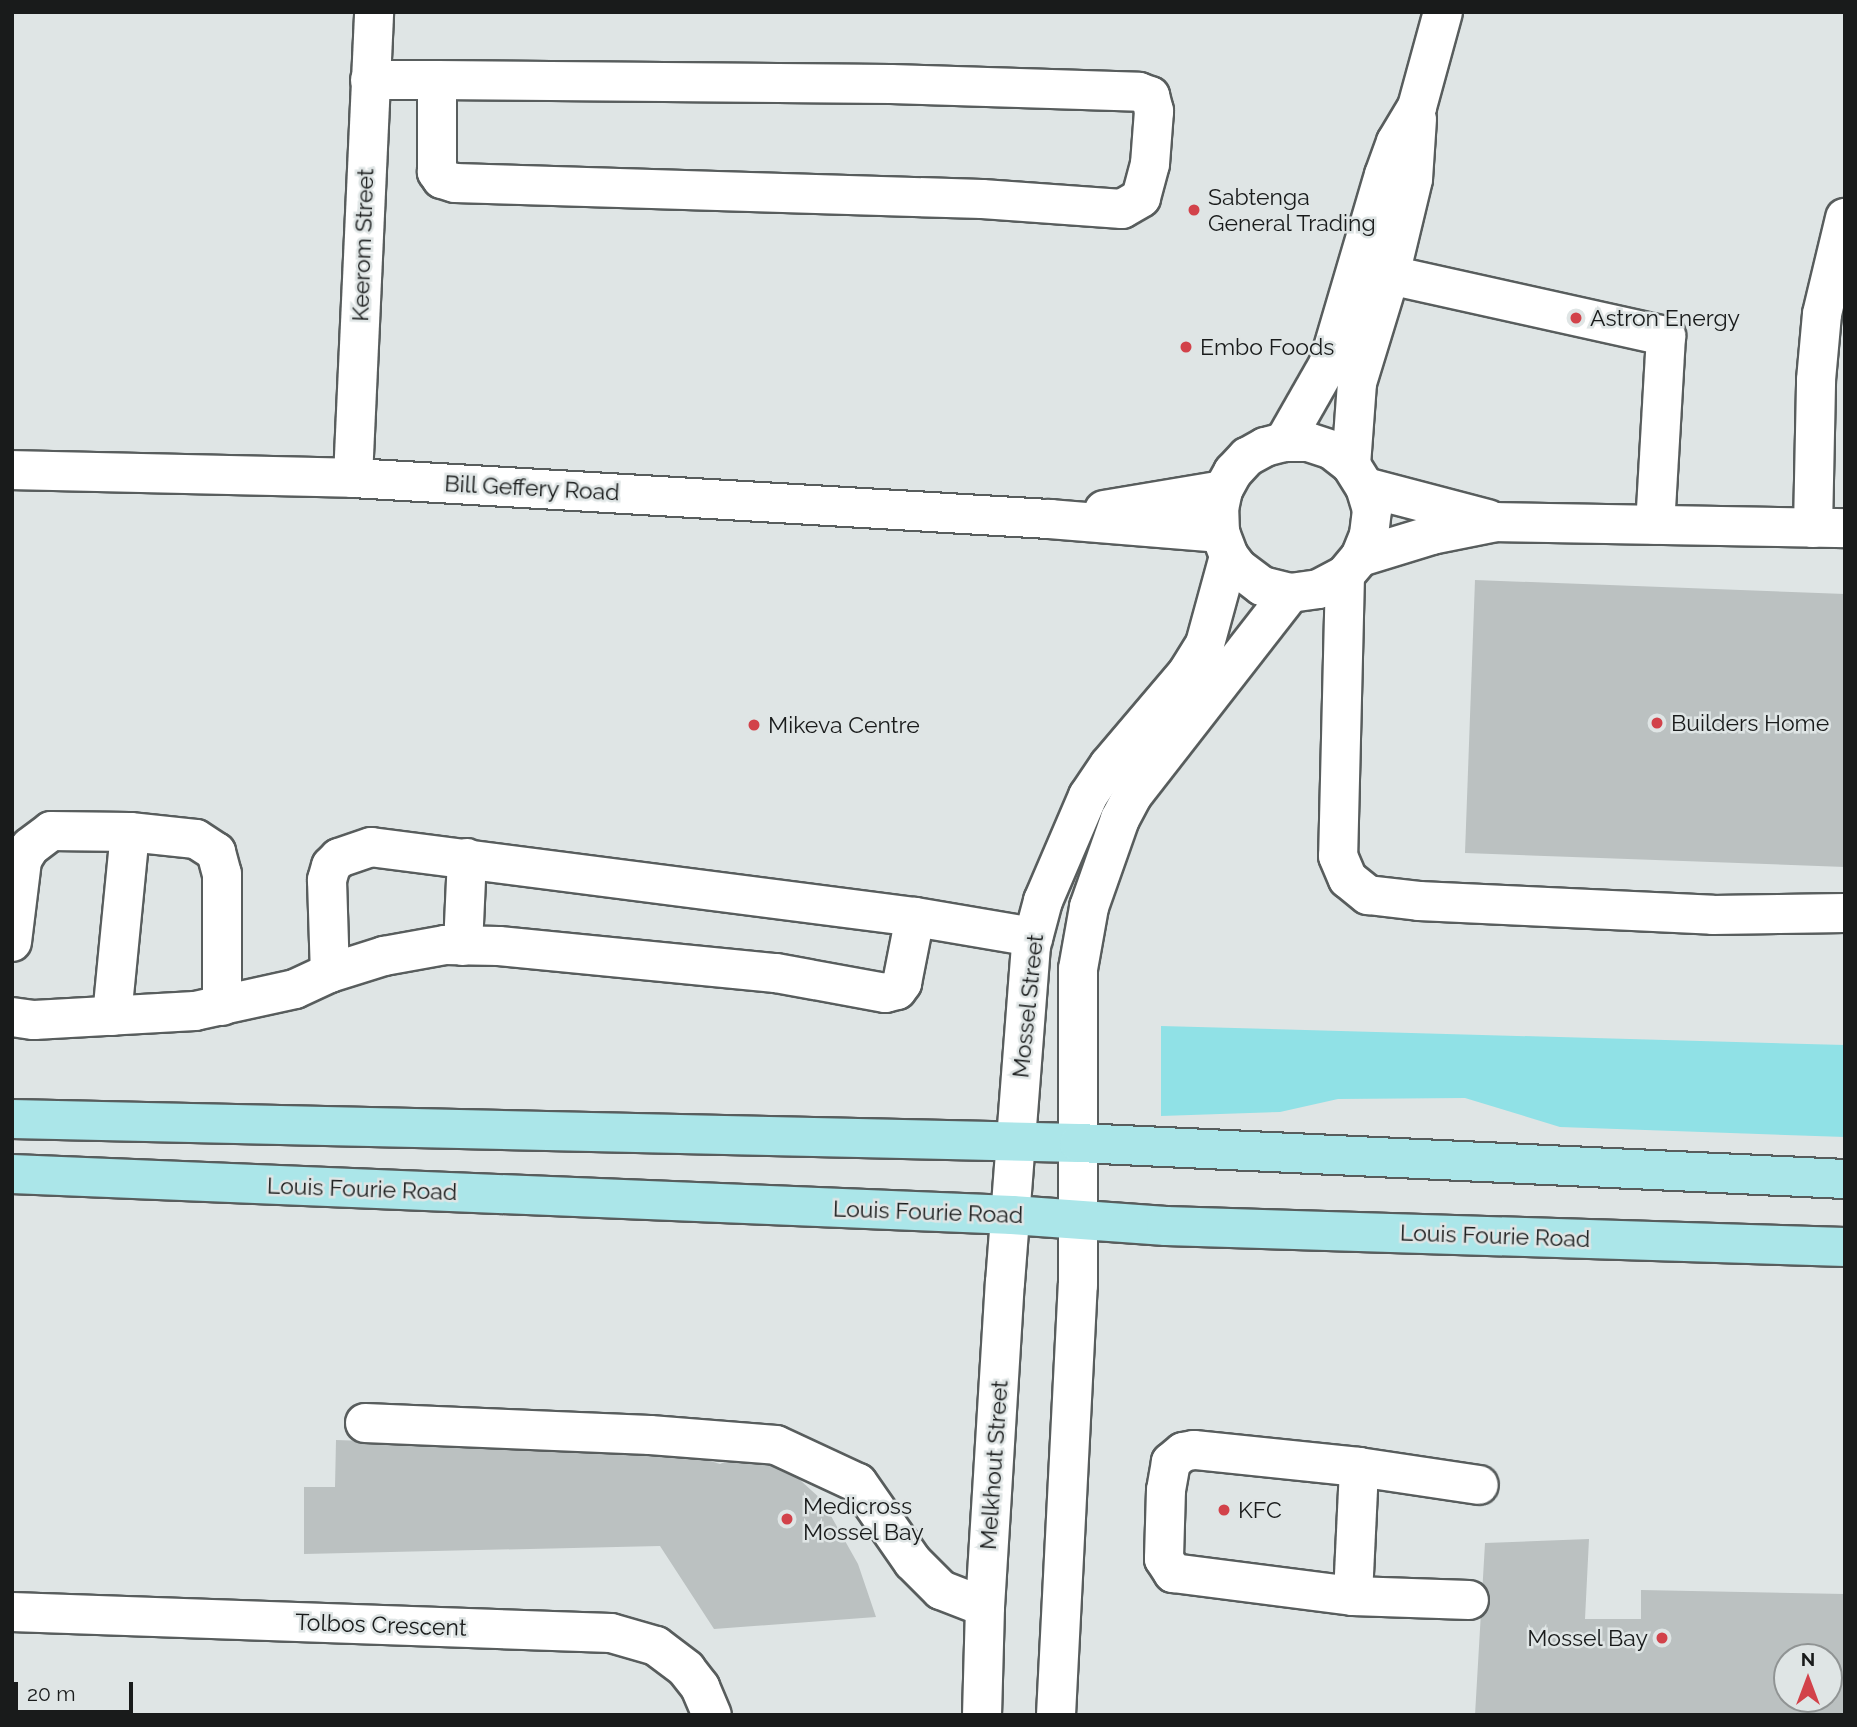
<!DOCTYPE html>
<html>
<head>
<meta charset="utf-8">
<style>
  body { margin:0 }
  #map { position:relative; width:1857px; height:1727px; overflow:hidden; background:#dfe5e5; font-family:Raleway,sans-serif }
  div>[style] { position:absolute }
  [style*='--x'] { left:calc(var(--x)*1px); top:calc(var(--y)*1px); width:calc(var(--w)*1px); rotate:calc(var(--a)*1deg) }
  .green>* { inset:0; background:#90e1e6 }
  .building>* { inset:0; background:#bbc1c1 }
  .roads { filter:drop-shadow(2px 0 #585d5d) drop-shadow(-2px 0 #585d5d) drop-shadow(0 2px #585d5d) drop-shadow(0 -2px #585d5d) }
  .minor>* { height:38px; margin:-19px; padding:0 19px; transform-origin:19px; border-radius:19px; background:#fff }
  .major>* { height:38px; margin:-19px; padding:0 19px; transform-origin:19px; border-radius:19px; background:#abe6e9 }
  .dots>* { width:19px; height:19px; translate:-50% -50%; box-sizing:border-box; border:4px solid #dfe5e5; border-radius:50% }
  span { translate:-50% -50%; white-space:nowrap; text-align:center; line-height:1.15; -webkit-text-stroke:5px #dfe5e5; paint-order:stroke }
  .poi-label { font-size:23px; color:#191b1b }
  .left { translate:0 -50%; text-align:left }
  .right { translate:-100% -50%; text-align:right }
  .street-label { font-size:23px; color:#191b1b }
  .frame { position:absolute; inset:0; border:14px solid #191b1b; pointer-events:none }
  .north { position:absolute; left:1773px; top:1643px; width:70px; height:70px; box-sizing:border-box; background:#dfe5e5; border:2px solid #909494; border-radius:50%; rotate:0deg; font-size:19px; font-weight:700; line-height:28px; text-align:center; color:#191b1b }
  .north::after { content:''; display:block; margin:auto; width:24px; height:32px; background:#d2424a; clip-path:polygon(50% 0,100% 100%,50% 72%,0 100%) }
  .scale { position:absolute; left:14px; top:1682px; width:119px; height:32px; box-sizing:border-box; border:4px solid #191b1b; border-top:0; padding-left:9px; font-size:21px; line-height:24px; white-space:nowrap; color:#191b1b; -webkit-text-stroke:5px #dfe5e5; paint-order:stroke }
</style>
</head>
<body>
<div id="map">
  <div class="green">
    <i style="clip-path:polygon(1161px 1026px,1845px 1045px,1845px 1137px,1560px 1127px,1465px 1098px,1338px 1099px,1280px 1112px,1161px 1116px)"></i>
  </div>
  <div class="building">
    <i style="clip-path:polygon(1475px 580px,1845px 594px,1845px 867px,1465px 853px)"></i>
    <i style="clip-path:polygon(336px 1440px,682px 1452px,720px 1464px,747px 1452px,779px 1461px,822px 1500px,858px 1564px,876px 1617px,714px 1629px,660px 1546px,304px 1554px,304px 1487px,335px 1487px)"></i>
    <i style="clip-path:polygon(evenodd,1589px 1539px,1585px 1619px,1641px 1619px,1641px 1590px,1845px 1594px,1845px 1715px,1475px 1715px,1485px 1543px,1589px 1539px,1787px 1657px,1829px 1657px,1829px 1699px,1787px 1699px,1787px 1657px)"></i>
  </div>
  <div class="roads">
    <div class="minor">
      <i style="--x:370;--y:80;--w:67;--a:0"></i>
      <i style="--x:437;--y:80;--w:454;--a:0.5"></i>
      <i style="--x:891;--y:84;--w:248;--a:1.8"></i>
      <i style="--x:1139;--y:92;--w:12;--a:20"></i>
      <i style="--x:1150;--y:96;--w:16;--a:75"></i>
      <i style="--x:1154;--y:111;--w:53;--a:94.3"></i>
      <i style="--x:1150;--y:164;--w:35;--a:105"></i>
      <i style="--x:1141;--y:198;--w:22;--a:150"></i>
      <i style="--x:1122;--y:209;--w:140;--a:-175.9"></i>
      <i style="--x:982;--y:199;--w:527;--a:-178.26"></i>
      <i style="--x:455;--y:183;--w:14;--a:-163"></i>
      <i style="--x:442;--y:179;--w:9;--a:-126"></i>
      <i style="--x:437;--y:172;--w:92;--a:-90"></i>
      <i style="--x:1390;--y:275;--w:283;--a:12.5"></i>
      <i style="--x:1666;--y:336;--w:189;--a:93.3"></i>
      <i style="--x:1284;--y:442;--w:89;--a:-60.3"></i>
      <i style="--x:1328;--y:365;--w:198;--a:-73.6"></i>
      <i style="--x:1384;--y:175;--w:35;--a:-70"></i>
      <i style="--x:1396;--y:142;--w:41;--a:-59"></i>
      <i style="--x:1417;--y:107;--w:98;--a:-74.7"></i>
      <i style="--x:1351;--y:465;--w:82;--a:-85.8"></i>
      <i style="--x:1357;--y:383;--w:113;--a:-73"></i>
      <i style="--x:1390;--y:275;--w:99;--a:-76.5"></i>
      <i style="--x:1413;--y:179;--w:60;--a:-86.2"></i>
      <i style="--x:12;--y:470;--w:341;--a:1.3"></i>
      <i style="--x:353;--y:478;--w:698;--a:3.37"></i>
      <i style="--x:1050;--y:519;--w:171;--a:4.7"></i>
      <i style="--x:353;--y:478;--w:466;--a:-87.4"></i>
      <i style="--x:1365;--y:487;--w:127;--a:14.6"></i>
      <i style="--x:1104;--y:510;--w:121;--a:-9.5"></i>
      <i style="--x:1813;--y:528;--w:148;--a:-88.8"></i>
      <i style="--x:1816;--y:380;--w:66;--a:-84.8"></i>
      <i style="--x:1822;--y:314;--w:99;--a:-76.5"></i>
      <i style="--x:1360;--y:557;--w:75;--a:-17"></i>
      <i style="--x:1432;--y:535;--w:65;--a:-11.5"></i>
      <i style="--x:1496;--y:522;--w:349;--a:1"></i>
      <i style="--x:1345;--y:575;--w:30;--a:152"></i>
      <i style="--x:1319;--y:589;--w:29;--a:172"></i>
      <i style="--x:1290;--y:593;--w:29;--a:-166"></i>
      <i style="--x:1262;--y:586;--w:30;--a:-143"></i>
      <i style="--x:1238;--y:568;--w:15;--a:-127"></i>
      <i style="--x:1229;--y:556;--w:25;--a:-111"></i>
      <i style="--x:1220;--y:533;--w:24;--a:-92"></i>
      <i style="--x:1219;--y:509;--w:19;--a:-78"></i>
      <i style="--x:1223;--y:490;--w:21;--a:-61"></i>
      <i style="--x:1233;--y:472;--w:21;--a:-47"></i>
      <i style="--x:1247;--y:457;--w:21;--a:-29"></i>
      <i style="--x:1265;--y:447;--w:20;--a:-15"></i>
      <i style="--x:1284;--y:442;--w:24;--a:0"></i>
      <i style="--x:1308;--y:442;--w:25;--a:18"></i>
      <i style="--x:1332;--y:450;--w:24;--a:38"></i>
      <i style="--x:1351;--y:465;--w:26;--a:58"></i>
      <i style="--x:1365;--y:487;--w:24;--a:73"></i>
      <i style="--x:1372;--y:510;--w:25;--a:97"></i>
      <i style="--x:1369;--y:535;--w:24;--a:112"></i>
      <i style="--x:1360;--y:557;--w:23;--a:130"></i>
      <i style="--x:1345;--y:575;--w:281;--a:91.4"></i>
      <i style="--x:1338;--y:856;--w:25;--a:67"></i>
      <i style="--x:1348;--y:879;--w:26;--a:39"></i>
      <i style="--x:1368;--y:895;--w:51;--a:6.7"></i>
      <i style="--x:1419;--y:901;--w:294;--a:2.7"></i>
      <i style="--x:1713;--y:915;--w:132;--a:-0.9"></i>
      <i style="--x:915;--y:917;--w:120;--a:9.6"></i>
      <i style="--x:12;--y:942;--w:83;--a:-83"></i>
      <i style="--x:22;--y:860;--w:15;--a:-58"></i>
      <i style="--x:30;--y:847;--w:26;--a:-37"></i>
      <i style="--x:51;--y:831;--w:79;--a:0.7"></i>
      <i style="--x:130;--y:832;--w:66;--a:6.1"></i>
      <i style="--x:196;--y:839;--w:24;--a:33"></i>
      <i style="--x:216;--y:852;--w:23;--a:75"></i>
      <i style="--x:222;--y:874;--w:132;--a:90"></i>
      <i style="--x:463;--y:946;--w:88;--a:-87.4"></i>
      <i style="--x:112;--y:1016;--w:185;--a:-84.4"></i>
      <i style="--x:12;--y:1017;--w:22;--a:8"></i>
      <i style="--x:34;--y:1020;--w:161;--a:-3.2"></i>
      <i style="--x:195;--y:1011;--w:102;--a:-12.4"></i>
      <i style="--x:295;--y:989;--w:38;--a:-25"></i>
      <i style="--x:330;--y:973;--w:57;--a:-17.5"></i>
      <i style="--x:384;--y:956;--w:62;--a:-10.2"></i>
      <i style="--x:445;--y:945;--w:54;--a:1.1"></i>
      <i style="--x:499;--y:946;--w:278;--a:5.6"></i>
      <i style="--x:776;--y:973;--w:111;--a:10.4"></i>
      <i style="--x:885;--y:993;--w:12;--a:-14"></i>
      <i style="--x:897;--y:990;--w:9;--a:-54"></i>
      <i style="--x:902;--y:983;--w:67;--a:-78.9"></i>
      <i style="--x:915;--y:917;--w:548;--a:-172.67"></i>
      <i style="--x:371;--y:847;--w:34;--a:161"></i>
      <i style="--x:339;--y:858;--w:11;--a:135"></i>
      <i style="--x:331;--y:866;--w:15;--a:106"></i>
      <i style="--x:327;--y:880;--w:93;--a:88.2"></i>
      <i style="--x:365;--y:1423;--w:285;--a:2.4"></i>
      <i style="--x:650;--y:1435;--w:126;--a:4.5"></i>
      <i style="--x:776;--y:1445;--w:90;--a:24.9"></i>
      <i style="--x:858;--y:1483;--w:96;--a:55.2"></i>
      <i style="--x:913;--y:1562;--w:40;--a:45"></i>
      <i style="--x:941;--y:1590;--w:47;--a:21.1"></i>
      <i style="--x:1359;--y:1467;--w:121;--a:8.5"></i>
      <i style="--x:1353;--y:1596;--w:129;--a:-87.3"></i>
      <i style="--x:1359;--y:1467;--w:166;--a:-174.1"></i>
      <i style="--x:1194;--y:1450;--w:11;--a:170"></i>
      <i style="--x:1183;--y:1452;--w:16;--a:140"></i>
      <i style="--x:1171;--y:1462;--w:28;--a:100"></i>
      <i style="--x:1166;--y:1490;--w:69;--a:91.7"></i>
      <i style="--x:1164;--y:1559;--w:17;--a:57"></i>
      <i style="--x:1173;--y:1573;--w:181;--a:7.3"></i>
      <i style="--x:1353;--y:1596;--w:116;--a:2"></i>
      <i style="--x:12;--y:1612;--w:599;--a:2.01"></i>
      <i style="--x:611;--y:1633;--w:47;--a:16.1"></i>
      <i style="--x:656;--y:1646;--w:38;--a:37"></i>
      <i style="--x:686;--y:1669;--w:23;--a:52"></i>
      <i style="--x:700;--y:1687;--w:30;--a:67"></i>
      <i style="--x:982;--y:1715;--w:108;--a:-88.4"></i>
      <i style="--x:985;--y:1607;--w:325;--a:-86.5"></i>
      <i style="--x:1005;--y:1283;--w:338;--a:-85.6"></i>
      <i style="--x:1031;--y:946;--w:47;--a:-75.1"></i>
      <i style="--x:1043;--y:901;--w:114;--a:-66.8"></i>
      <i style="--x:1088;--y:796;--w:37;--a:-56"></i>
      <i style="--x:1109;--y:765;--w:121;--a:-49.7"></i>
      <i style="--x:1187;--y:673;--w:34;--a:-58"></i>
      <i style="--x:1205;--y:644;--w:91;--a:-74.7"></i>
      <i style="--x:1056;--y:1715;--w:431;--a:-87.1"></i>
      <i style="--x:1078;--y:1285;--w:316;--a:-90"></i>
      <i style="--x:1078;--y:969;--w:63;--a:-79.9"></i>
      <i style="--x:1089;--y:907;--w:93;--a:-70.6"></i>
      <i style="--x:1120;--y:819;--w:26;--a:-62"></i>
      <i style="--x:1132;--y:796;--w:257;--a:-52.1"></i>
    </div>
    <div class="major">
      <i style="--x:12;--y:1119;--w:1067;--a:1.29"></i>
      <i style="--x:1079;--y:1143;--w:767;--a:2.69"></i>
      <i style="--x:12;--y:1174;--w:1001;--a:2.35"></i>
      <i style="--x:1012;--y:1215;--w:154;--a:4.1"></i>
      <i style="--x:1166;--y:1226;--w:679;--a:1.77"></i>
    </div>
  </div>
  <div class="dots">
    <i style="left:1194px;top:210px;background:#d2424a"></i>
    <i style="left:1576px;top:318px;background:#d2424a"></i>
    <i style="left:1186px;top:347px;background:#d2424a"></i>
    <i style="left:1657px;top:723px;background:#d2424a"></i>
    <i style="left:754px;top:725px;background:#d2424a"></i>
    <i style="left:1224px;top:1510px;background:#d2424a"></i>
    <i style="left:787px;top:1519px;background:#d2424a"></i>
    <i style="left:1662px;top:1638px;background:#d2424a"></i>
  </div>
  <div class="poi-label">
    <span class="left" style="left:1208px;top:210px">Sabtenga<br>General Trading</span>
    <span class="left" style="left:1590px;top:318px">Astron Energy</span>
    <span class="left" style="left:1200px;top:347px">Embo Foods</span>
    <span class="left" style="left:1671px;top:723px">Builders Home</span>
    <span class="left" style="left:768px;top:725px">Mikeva Centre</span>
    <span class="left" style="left:803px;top:1519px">Medicross<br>Mossel Bay</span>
    <span class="left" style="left:1238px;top:1510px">KFC</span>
    <span class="right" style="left:1648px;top:1638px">Mossel Bay</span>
  </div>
  <div class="street-label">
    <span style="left:363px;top:245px;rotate:-88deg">Keerom Street</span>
    <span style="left:532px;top:488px;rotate:3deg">Bill Geffery Road</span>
    <span style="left:1028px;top:1006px;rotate:-84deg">Mossel Street</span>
    <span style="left:362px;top:1189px;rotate:2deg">Louis Fourie Road</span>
    <span style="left:928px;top:1212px;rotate:2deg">Louis Fourie Road</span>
    <span style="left:1495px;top:1236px;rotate:2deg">Louis Fourie Road</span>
    <span style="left:994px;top:1465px;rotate:-86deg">Melkhout Street</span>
    <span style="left:381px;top:1625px;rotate:2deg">Tolbos Crescent</span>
  </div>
  <div class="frame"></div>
  <div class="north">N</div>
  <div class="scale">20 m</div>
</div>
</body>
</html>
